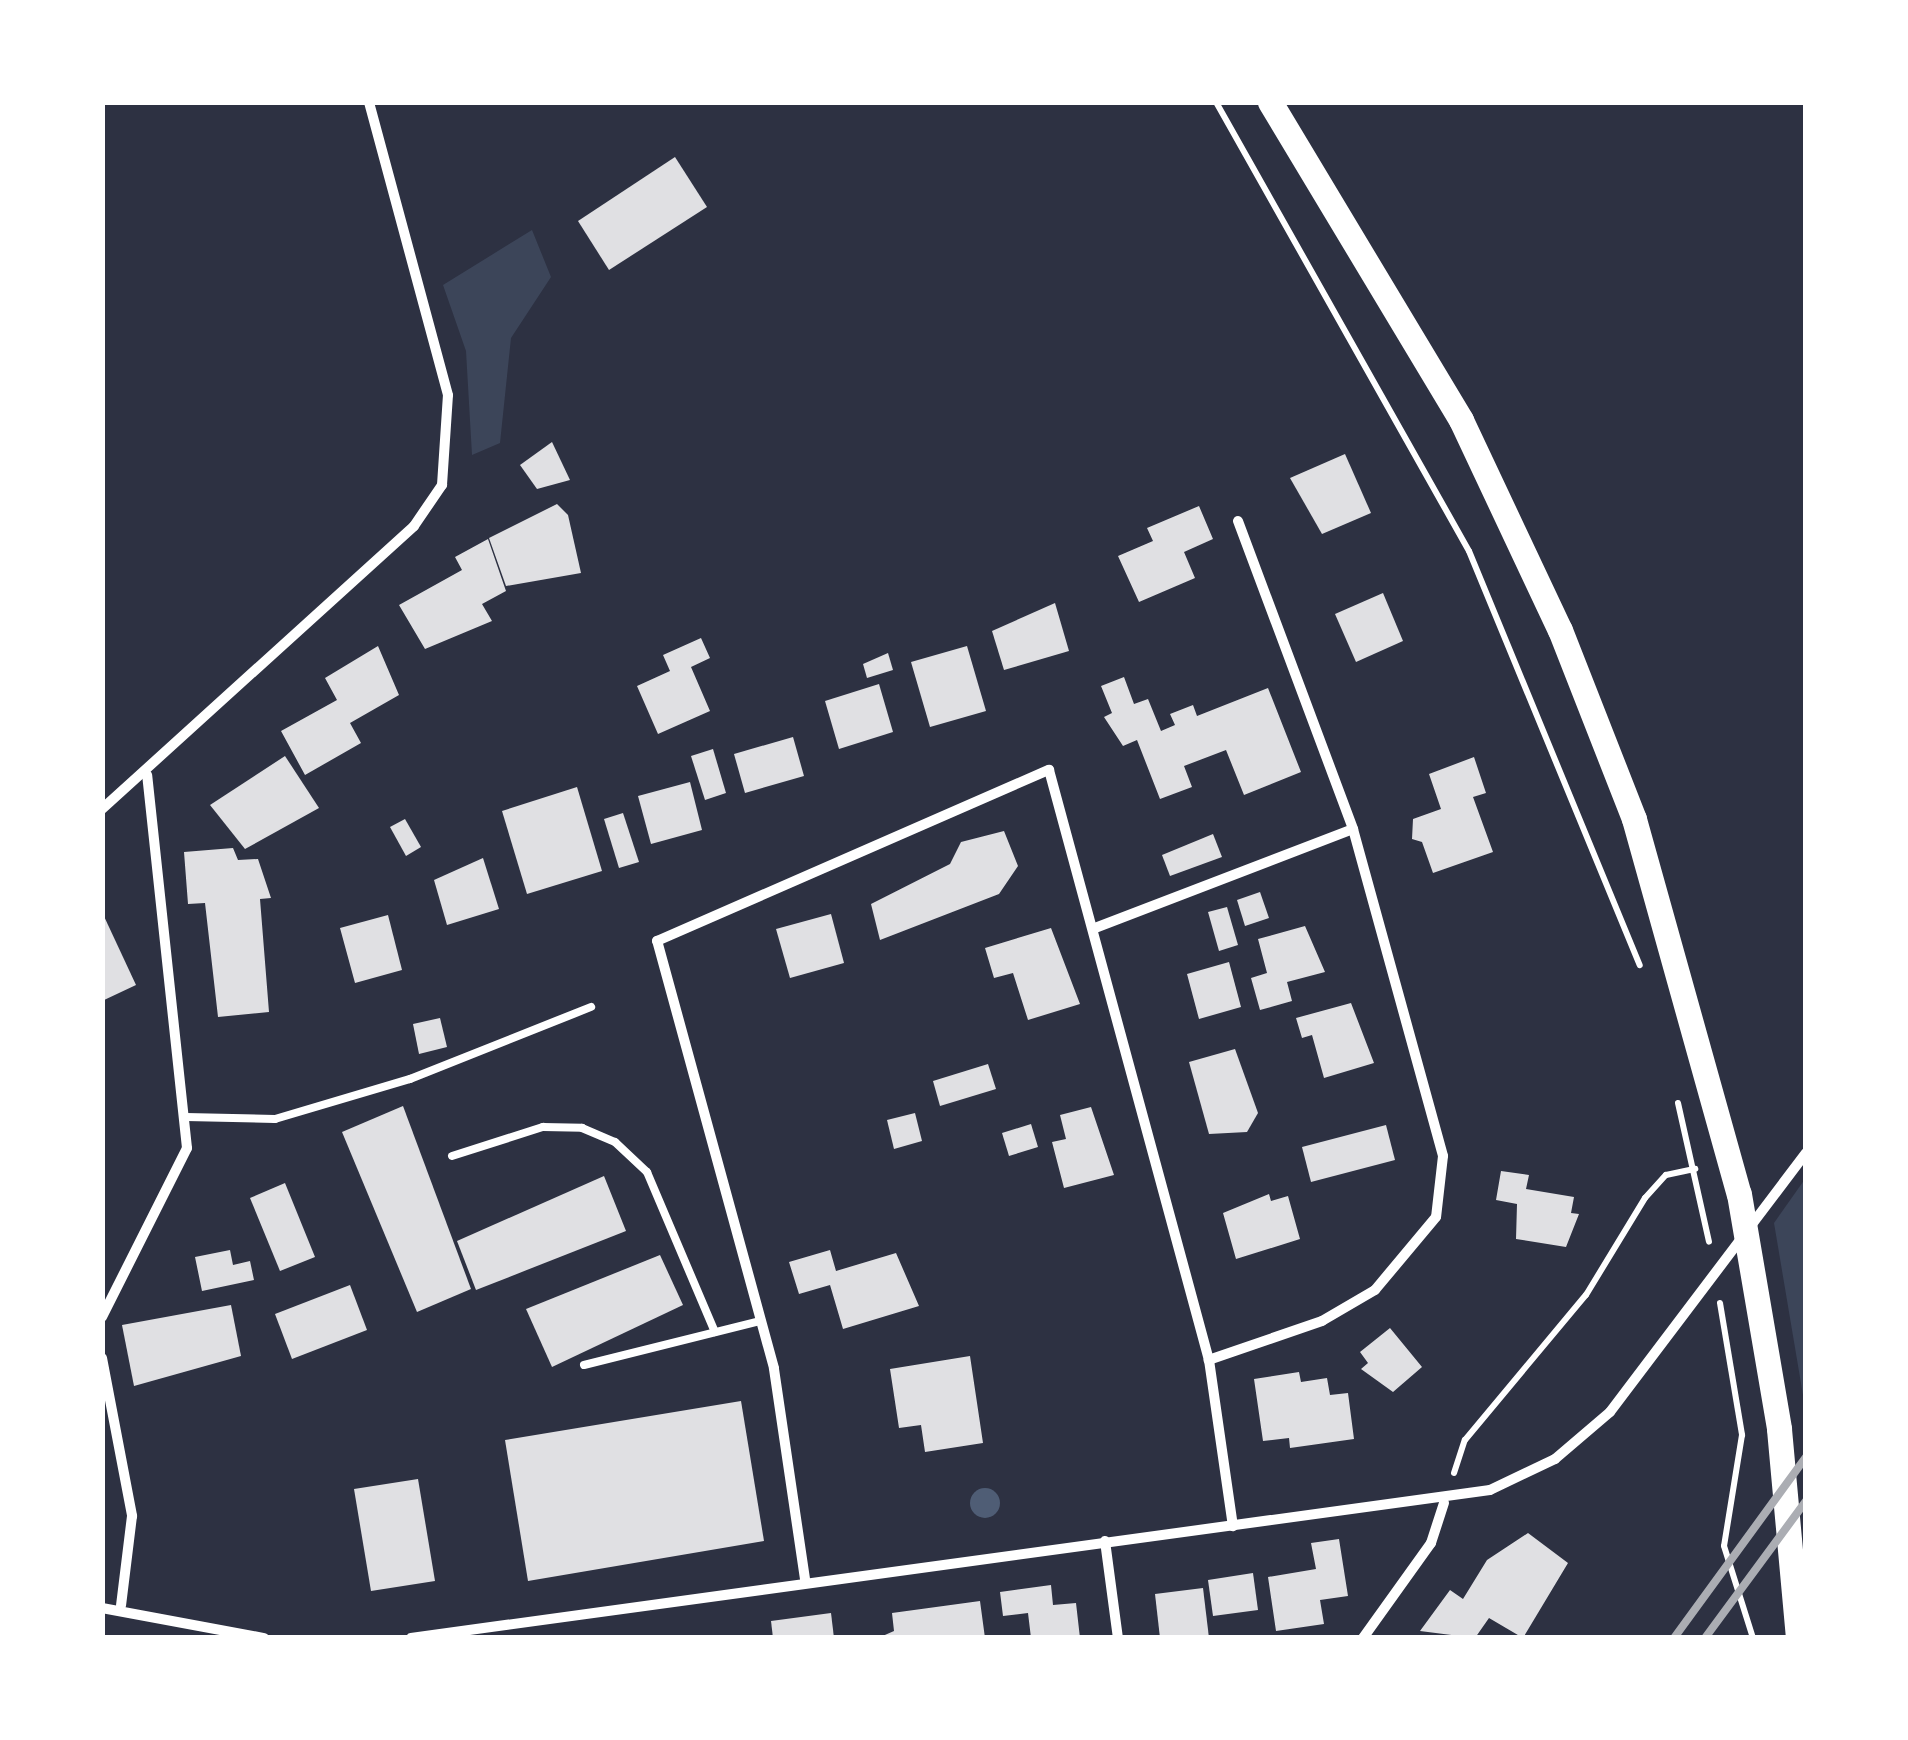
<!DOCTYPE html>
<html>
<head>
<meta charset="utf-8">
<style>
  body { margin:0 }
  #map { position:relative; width:1908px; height:1740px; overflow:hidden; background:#2d3142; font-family:"Titillium Web",sans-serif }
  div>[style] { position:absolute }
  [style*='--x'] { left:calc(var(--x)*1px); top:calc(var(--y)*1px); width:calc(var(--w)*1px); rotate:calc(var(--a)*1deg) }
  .green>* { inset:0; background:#3c4559 }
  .water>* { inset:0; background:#4f5d75 }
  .round { border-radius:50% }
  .building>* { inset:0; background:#e0e0e3 }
  .path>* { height:6px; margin:-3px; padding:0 3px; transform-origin:3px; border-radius:3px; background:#fff }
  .service>* { height:8px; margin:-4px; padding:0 4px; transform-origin:4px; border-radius:4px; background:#fff }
  .minor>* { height:10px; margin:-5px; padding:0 5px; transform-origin:5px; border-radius:5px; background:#fff }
  .primary>* { height:25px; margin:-12.5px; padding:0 12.5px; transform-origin:12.5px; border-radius:12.5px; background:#fff }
  .rail>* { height:8px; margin:-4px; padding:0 4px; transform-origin:4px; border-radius:4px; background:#abadb3 }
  span { translate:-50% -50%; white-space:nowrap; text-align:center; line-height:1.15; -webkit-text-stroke:8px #fff; paint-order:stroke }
  .frame { position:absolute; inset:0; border:105px solid #fff; pointer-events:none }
</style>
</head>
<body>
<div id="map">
  <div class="green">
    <i style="clip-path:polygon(532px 230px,551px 277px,511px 338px,500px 443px,472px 455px,466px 351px,443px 285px)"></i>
    <i style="clip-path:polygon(1805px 1179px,1805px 1407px,1774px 1223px)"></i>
  </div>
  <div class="water">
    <i class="round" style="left:970px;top:1488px;width:30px;height:30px"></i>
  </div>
  <div class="building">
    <i style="clip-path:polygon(675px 157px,707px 207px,609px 270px,578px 221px)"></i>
    <i style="clip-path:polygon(552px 442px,570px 480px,537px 489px,520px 465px)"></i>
    <i style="clip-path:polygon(1345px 454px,1371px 513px,1322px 534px,1290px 478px)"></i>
    <i style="clip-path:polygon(557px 504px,568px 515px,581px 573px,506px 586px,489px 538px)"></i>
    <i style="clip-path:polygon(1199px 506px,1213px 539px,1184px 552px,1195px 578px,1139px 602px,1118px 556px,1153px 541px,1147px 528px)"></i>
    <i style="clip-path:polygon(488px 539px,506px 591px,482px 604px,492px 621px,425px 649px,399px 605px,462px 570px,455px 557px)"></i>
    <i style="clip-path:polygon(1383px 593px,1403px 641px,1356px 662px,1335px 614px)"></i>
    <i style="clip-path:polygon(1055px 603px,1069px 651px,1004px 670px,992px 631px)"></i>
    <i style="clip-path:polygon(701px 638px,710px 658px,691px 667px,710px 711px,658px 734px,637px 686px,670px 671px,663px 655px)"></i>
    <i style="clip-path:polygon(378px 646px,399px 695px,350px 723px,361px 743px,305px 775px,281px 731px,337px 700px,325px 678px)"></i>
    <i style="clip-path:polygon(967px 646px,986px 711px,930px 727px,911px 662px)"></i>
    <i style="clip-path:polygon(888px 653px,893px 670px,867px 678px,863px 664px)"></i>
    <i style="clip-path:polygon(1124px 677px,1134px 704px,1148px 699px,1161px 731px,1175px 725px,1170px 714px,1193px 705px,1197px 716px,1268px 688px,1301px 772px,1244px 795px,1226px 750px,1184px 766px,1192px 787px,1160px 799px,1137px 740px,1123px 746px,1104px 717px,1112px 713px,1101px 686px)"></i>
    <i style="clip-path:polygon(879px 684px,893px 732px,839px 749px,825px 701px)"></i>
    <i style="clip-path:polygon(793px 737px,804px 776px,745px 793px,734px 754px)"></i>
    <i style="clip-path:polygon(713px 749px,726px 793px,705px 800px,691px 756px)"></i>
    <i style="clip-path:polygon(285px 756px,319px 808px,245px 849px,210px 805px)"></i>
    <i style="clip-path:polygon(1474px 757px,1486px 793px,1473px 797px,1493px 852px,1433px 873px,1422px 842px,1412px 839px,1413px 819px,1441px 809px,1429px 774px)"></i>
    <i style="clip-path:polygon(690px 782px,702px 830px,651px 844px,638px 796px)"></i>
    <i style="clip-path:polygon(577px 787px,602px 871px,527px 894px,502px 811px)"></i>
    <i style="clip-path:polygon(623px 813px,639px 862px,619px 868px,604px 819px)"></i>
    <i style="clip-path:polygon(405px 819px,421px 847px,406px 856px,390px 827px)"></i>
    <i style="clip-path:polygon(1004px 831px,1018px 866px,999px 894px,880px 940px,871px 904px,950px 864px,961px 842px)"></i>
    <i style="clip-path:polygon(1213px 834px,1222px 857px,1170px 876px,1162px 855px)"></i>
    <i style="clip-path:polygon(233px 848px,238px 860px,258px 859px,271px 898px,260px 899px,269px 1012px,218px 1017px,205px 903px,188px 904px,184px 852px)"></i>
    <i style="clip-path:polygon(483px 858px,499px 909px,447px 925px,434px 880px)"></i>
    <i style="clip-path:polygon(1260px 892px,1269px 918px,1245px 926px,1237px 900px)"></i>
    <i style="clip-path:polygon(1227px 907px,1238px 945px,1219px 951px,1208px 912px)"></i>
    <i style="clip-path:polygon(102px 912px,136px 985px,102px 1001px)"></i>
    <i style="clip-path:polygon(831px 914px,844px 963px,790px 978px,776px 929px)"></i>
    <i style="clip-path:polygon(388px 915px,402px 970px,355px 983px,340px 928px)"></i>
    <i style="clip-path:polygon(1305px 926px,1325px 972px,1287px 982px,1292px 1001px,1260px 1010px,1251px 978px,1267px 973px,1258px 939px)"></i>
    <i style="clip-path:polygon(1051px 928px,1080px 1004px,1028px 1020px,1013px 973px,994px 978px,985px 948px)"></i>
    <i style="clip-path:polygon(1229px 962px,1241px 1007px,1199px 1019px,1187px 974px)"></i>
    <i style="clip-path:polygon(1351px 1003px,1374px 1063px,1324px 1078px,1312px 1035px,1302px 1038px,1296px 1018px)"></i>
    <i style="clip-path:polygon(440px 1018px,447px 1047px,419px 1054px,413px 1024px)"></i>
    <i style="clip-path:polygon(1235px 1049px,1258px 1113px,1247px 1132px,1209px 1134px,1189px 1062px)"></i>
    <i style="clip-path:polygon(988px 1064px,996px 1089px,940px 1106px,933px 1081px)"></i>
    <i style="clip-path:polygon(403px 1106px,471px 1289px,417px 1312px,342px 1132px)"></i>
    <i style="clip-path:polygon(1091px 1107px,1114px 1175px,1064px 1188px,1052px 1142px,1066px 1139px,1060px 1115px)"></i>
    <i style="clip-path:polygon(915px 1113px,922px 1141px,894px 1149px,887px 1120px)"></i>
    <i style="clip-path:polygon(1031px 1124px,1038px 1147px,1009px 1156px,1002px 1133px)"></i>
    <i style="clip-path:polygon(1386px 1125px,1395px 1160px,1311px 1182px,1302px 1147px)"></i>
    <i style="clip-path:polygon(1501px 1171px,1529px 1175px,1526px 1189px,1574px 1197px,1571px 1213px,1579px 1214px,1566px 1247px,1516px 1239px,1517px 1204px,1496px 1200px)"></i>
    <i style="clip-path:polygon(604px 1176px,626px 1231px,476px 1290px,457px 1241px)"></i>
    <i style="clip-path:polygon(285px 1183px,315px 1257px,280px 1271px,250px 1198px)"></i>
    <i style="clip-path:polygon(1269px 1194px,1271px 1201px,1288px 1196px,1300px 1239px,1236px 1259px,1223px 1213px)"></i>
    <i style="clip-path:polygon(230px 1250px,233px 1265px,250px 1261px,254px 1280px,202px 1291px,195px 1257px)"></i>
    <i style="clip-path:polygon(830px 1250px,836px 1271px,896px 1253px,919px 1306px,843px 1329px,830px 1285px,799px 1294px,789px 1262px)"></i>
    <i style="clip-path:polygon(660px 1255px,683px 1305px,552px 1367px,526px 1309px)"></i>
    <i style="clip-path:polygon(350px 1285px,367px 1330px,292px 1359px,275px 1314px)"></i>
    <i style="clip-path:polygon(231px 1305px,241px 1356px,134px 1386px,122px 1325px)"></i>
    <i style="clip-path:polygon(1390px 1328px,1422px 1367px,1393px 1392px,1361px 1369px,1368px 1363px,1360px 1352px)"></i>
    <i style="clip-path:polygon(970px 1356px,983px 1443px,925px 1452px,921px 1425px,899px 1428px,890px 1369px)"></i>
    <i style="clip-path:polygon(1299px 1372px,1301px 1382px,1327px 1378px,1330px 1395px,1348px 1393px,1354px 1439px,1290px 1448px,1289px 1438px,1263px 1441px,1254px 1379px)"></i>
    <i style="clip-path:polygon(741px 1401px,764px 1541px,528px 1581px,505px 1440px)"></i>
    <i style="clip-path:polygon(418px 1479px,435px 1581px,371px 1591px,354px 1489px)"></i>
    <i style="clip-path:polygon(1528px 1533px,1568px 1563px,1523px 1638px,1489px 1618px,1475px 1638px,1420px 1631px,1450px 1590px,1463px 1599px,1487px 1560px)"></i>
    <i style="clip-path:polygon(1339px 1539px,1348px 1596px,1320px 1600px,1324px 1624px,1276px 1631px,1268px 1577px,1316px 1569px,1311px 1543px)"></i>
    <i style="clip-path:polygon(1253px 1573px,1258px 1610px,1213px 1616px,1208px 1580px)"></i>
    <i style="clip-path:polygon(1051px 1585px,1053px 1605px,1076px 1603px,1080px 1638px,1031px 1638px,1028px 1613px,1003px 1616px,1000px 1592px)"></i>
    <i style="clip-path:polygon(1203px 1588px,1209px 1638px,1160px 1638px,1155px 1594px)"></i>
    <i style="clip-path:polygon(980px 1601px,985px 1638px,878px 1638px,894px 1631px,892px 1613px)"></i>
    <i style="clip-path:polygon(831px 1613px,834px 1638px,773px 1638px,771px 1621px)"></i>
  </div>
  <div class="path">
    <i style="--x:1216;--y:102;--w:515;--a:60.6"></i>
    <i style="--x:1469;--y:551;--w:448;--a:67.6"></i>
    <i style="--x:1678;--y:1103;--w:142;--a:77.4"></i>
    <i style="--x:1720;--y:1303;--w:134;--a:80.5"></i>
    <i style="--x:1742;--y:1435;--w:112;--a:99.2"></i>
    <i style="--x:1724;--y:1546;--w:96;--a:72.5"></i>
    <i style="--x:1454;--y:1473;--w:35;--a:-72"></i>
    <i style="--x:1465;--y:1440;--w:189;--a:-50.2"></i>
    <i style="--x:1586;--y:1295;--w:114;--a:-58.7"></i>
    <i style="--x:1645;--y:1198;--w:31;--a:-48"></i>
    <i style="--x:1666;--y:1175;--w:30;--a:-12"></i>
  </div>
  <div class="service">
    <i style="--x:186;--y:1117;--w:89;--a:1.3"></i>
    <i style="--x:275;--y:1119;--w:141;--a:-16.5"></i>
    <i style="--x:410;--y:1079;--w:195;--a:-21.7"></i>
    <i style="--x:452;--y:1156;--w:96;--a:-17.7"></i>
    <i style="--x:543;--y:1127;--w:39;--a:1"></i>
    <i style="--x:582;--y:1128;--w:36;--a:23"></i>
    <i style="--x:615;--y:1142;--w:44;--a:43.2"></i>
    <i style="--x:647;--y:1172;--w:174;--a:67"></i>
    <i style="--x:584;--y:1365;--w:182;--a:-14"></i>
  </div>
  <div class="minor">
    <i style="--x:1238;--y:521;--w:329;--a:69.5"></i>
    <i style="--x:102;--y:809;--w:421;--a:-42.2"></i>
    <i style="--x:414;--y:526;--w:50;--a:-55.7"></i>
    <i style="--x:442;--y:485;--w:90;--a:-86.2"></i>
    <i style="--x:448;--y:395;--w:303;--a:-105.1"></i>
    <i style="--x:1095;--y:928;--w:276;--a:-21"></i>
    <i style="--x:1353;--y:829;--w:339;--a:74.6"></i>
    <i style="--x:1443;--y:1156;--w:61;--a:96.5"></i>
    <i style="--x:1436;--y:1217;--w:95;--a:129.9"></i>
    <i style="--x:1375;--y:1290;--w:61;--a:149.7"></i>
    <i style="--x:1322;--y:1321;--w:120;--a:161"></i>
    <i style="--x:102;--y:1317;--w:189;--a:-63.3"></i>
    <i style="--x:187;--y:1148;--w:375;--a:-96.1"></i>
    <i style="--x:102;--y:1358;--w:161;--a:79.2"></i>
    <i style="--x:132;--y:1516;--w:90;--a:97"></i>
    <i style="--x:1105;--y:1541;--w:98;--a:82.4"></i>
    <i style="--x:805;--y:1579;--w:213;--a:-98.4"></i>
    <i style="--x:774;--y:1368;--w:443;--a:-105.3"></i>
    <i style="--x:657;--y:941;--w:428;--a:-23.6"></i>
    <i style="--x:1049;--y:770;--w:611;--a:74.83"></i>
    <i style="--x:1209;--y:1360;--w:168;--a:81.8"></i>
    <i style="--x:102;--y:1608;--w:165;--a:10.5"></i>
    <i style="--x:411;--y:1638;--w:1089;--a:-7.81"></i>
    <i style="--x:1490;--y:1490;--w:72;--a:-25.5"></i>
    <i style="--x:1555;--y:1459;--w:72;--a:-40.5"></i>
    <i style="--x:1610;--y:1412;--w:325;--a:-52.9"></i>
    <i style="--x:1363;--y:1638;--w:117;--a:-54.4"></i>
    <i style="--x:1431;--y:1543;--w:42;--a:-72"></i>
  </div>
  <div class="primary">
    <i style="--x:1270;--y:102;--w:371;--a:59"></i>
    <i style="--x:1461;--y:420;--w:232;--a:64.8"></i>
    <i style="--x:1560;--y:630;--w:203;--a:68.6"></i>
    <i style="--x:1634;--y:819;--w:389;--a:74.4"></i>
    <i style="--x:1739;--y:1194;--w:238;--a:80.3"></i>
    <i style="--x:1779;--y:1429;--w:210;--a:84.8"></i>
  </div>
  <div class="rail">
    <i style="--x:1674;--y:1638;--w:224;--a:-53.9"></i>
    <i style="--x:1705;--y:1638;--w:170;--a:-53.6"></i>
  </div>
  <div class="frame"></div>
</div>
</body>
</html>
